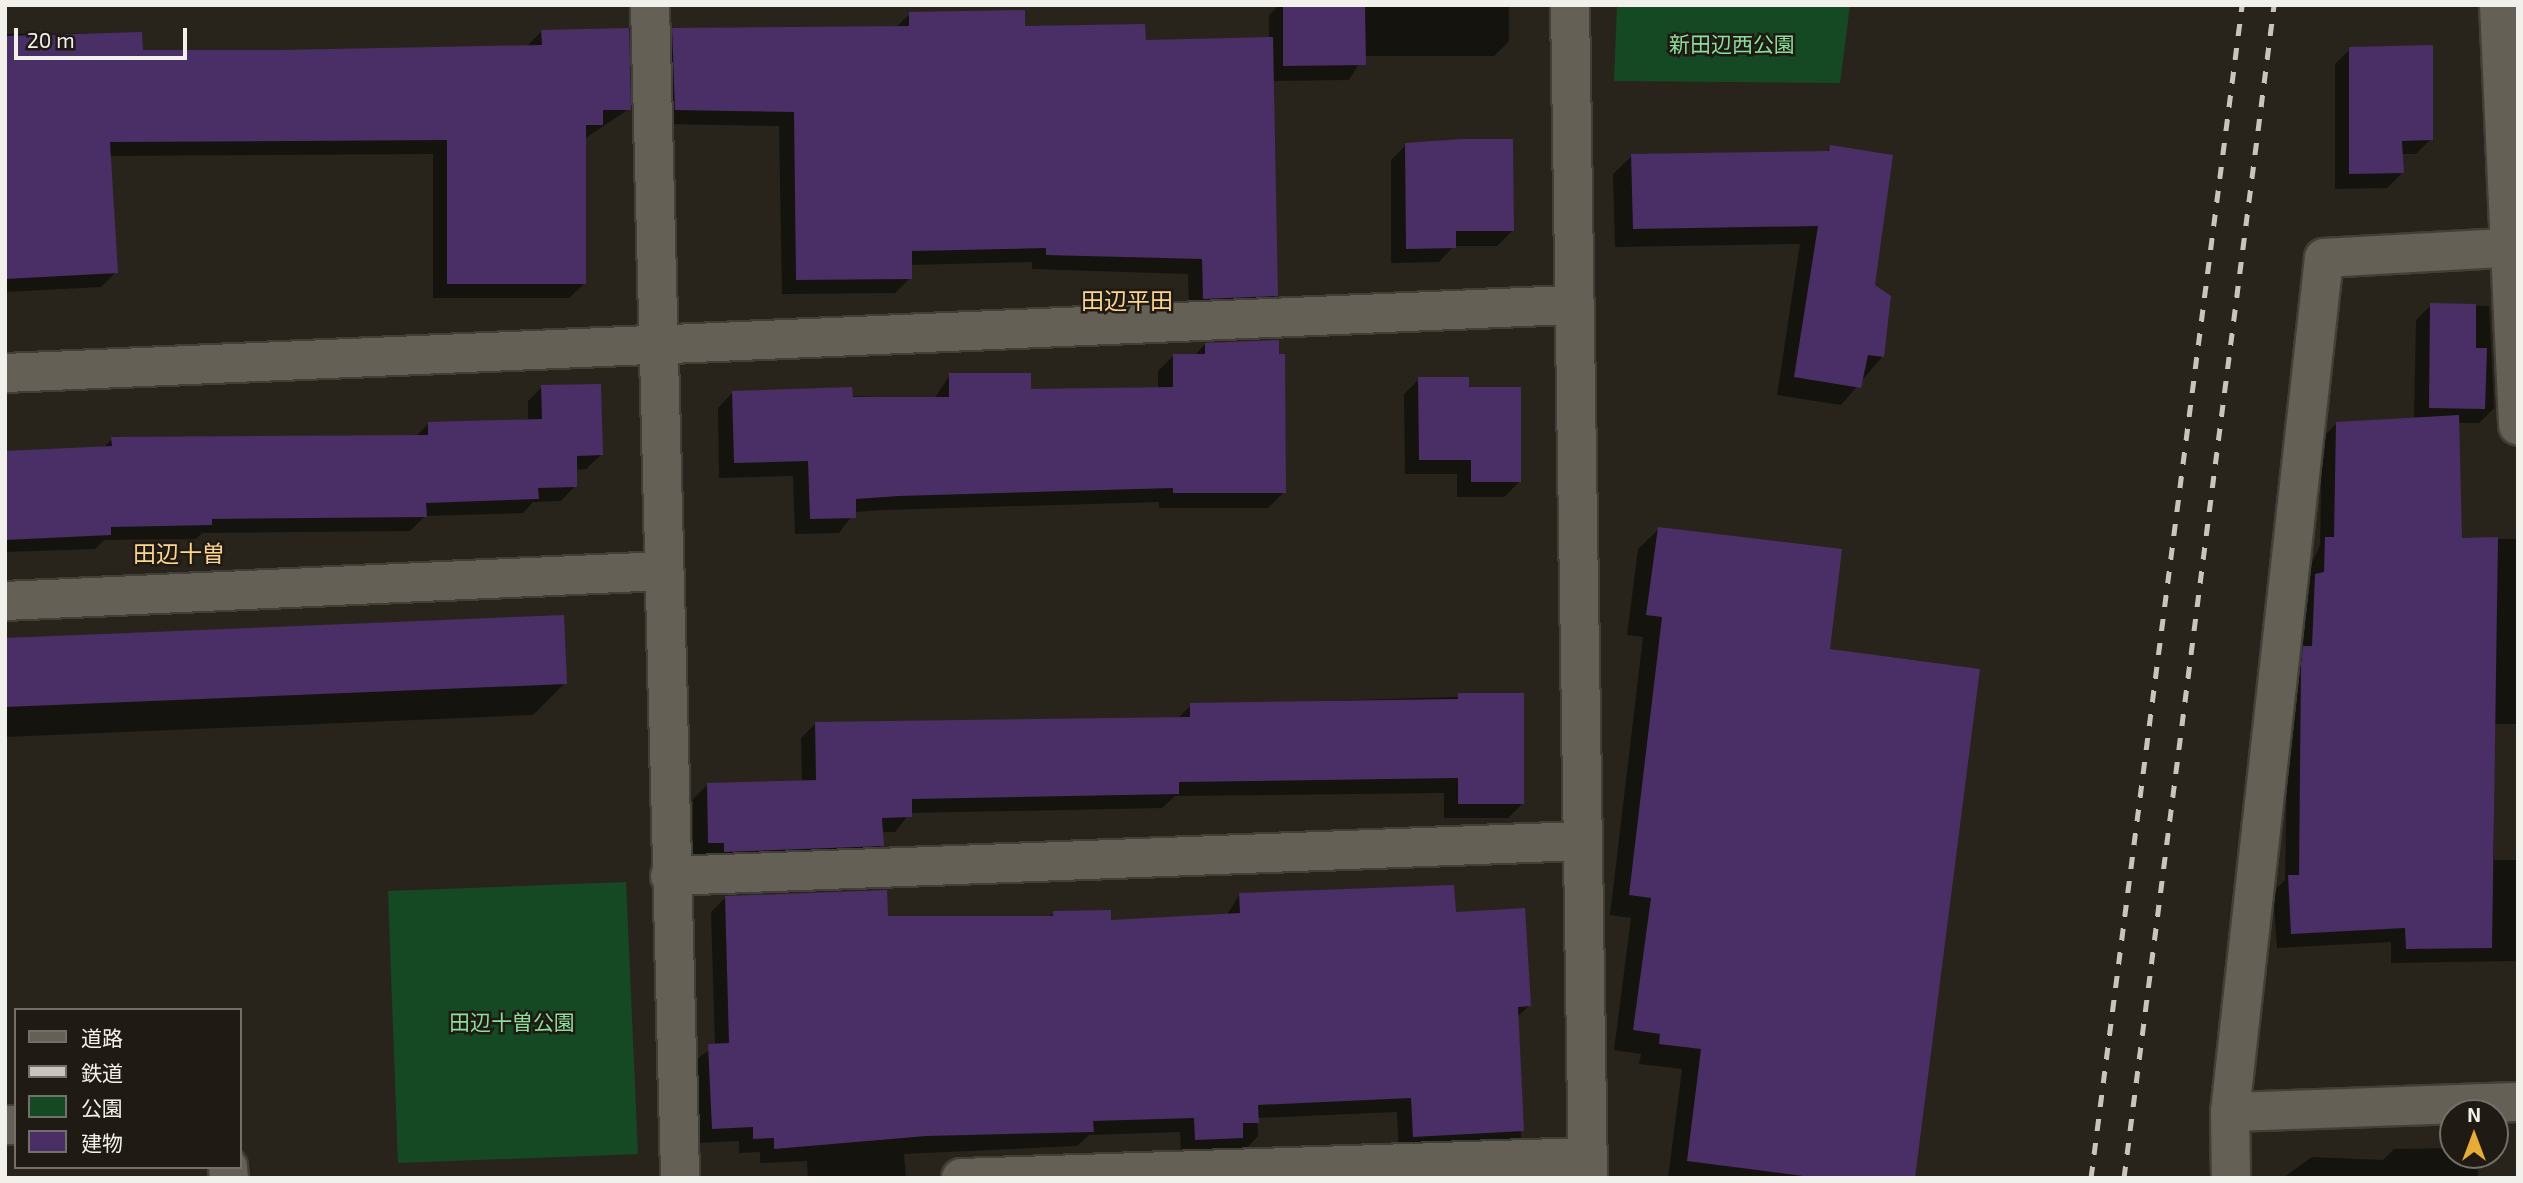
<!DOCTYPE html>
<html>
<head>
<meta charset="utf-8">
<style>
  body { margin:0 }
  #map { position:relative; width:2523px; height:1183px; overflow:hidden; background:#28241c; font-family:"Exo 2","Noto Sans JP",sans-serif }
  div>[style] { position:absolute }
  [style*='--x'] { left:calc(var(--x)*1px); top:calc(var(--y)*1px); width:calc(var(--w)*1px); rotate:calc(var(--a)*1deg) }
  .green>* { inset:0; background:#154923 }
  .shadow>* { inset:0; background:#0007 }
  .building>* { inset:0; background:#492f65 }
  .roads { filter:drop-shadow(2px 0 #423f38) drop-shadow(-2px 0 #423f38) drop-shadow(0 2px #423f38) drop-shadow(0 -2px #423f38) }
  .street>* { height:38px; margin:-19px; padding:0 19px; transform-origin:19px; border-radius:19px; background:#656056 }
  .rail>* { height:5px; margin-top:-2.5px; transform-origin:0; background:repeating-linear-gradient(90deg,#c8c5bf 0 12px,transparent 0 24px) }
  span { translate:-50% -50%; white-space:nowrap; text-align:center; line-height:1.15; -webkit-text-stroke:5px #1f1a13; paint-order:stroke }
  .park-label { font-size:21px; color:#8bde9a }
  .neighbourhood-label { font-size:23px; color:#fed58e }
  .frame { position:absolute; inset:0; border:7px solid #f2f0ea; pointer-events:none }
  .legend { position:absolute; left:14px; top:1008px; width:228px; height:161px; box-sizing:border-box; background:#1f1a13; border:2px solid #737069; margin:0; padding:9px 12px; list-style:none; font-size:21px; color:#f2f0ea }
  .legend li { display:flex; align-items:center; gap:14px; height:35px }
  .legend b { width:35px; border:2px solid #737069 }
  .north { position:absolute; left:2439px; top:1099px; width:70px; height:70px; box-sizing:border-box; background:#1f1a13; border:2px solid #737069; border-radius:50%; rotate:0deg; font-size:19px; font-weight:700; line-height:28px; text-align:center; color:#f2f0ea }
  .north::after { content:''; display:block; margin:auto; width:24px; height:32px; background:#e6ac36; clip-path:polygon(50% 0,100% 100%,50% 72%,0 100%) }
  .scale { position:absolute; left:14px; top:28px; width:173px; height:32px; box-sizing:border-box; border:4px solid #f2f0ea; border-top:0; padding-left:9px; font-size:21px; line-height:24px; white-space:nowrap; color:#f2f0ea; -webkit-text-stroke:5px #1f1a13; paint-order:stroke }
</style>
</head>
<body>
<div id="map">
  <div class="green">
    <i style="clip-path:polygon(1617px 5px,1850px 5px,1840px 83px,1614px 81px)"></i>
    <i style="clip-path:polygon(626px 882px,638px 1154px,398px 1163px,388px 891px)"></i>
  </div>
  <div class="shadow">
    <i style="clip-path:polygon(1279px 5px,1509px 5px,1509px 41px,1494px 56px,1364px 56px,1349px 80px,1272px 81px,1276px 295px,1261px 310px,1189px 313px,1188px 274px,1032px 269px,1032px 262px,910px 265px,910px 278px,895px 293px,782px 294px,779px 126px,660px 124px,658px 44px,673px 29px,896px 27px,910px 14px,1144px 42px,1269px 39px,1269px 15px)"></i>
    <i style="clip-path:polygon(542px 31px,629px 109px,584px 139px,584px 284px,569px 298px,433px 298px,433px 154px,109px 156px,116px 272px,101px 287px,5px 292px,5px 34px,141px 33px,141px 51px,279px 52px,526px 47px)"></i>
    <i style="clip-path:polygon(2350px 49px,2431px 139px,2416px 154px,2401px 154px,2402px 173px,2387px 188px,2335px 189px,2335px 64px)"></i>
    <i style="clip-path:polygon(1406px 145px,1512px 231px,1497px 246px,1454px 246px,1439px 262px,1391px 263px,1391px 160px)"></i>
    <i style="clip-path:polygon(1831px 147px,1873px 286px,1883px 356px,1841px 405px,1777px 395px,1800px 244px,1615px 247px,1613px 174px,1632px 156px,1825px 153px)"></i>
    <i style="clip-path:polygon(2431px 305px,2489px 306px,2494px 408px,2479px 423px,2458px 423px,2461px 539px,2518px 539px,2518px 724px,2493px 724px,2494px 860px,2518px 860px,2518px 961px,2391px 963px,2391px 942px,2277px 948px,2273px 892px,2285px 880px,2289px 663px,2300px 591px,2320px 545px,2322px 438px,2337px 423px,2414px 419px,2416px 320px)"></i>
    <i style="clip-path:polygon(1205px 344px,1284px 492px,1268px 508px,1159px 508px,1159px 502px,883px 510px,855px 512px,839px 533px,795px 534px,793px 476px,719px 478px,718px 408px,733px 392px,934px 399px,950px 375px,1029px 390px,1158px 388px,1158px 371px,1173px 356px,1194px 356px)"></i>
    <i style="clip-path:polygon(1419px 379px,1467px 388px,1519px 482px,1504px 497px,1457px 497px,1457px 474px,1405px 474px,1404px 394px)"></i>
    <i style="clip-path:polygon(542px 387px,601px 455px,586px 469px,575px 470px,575px 486px,561px 501px,533px 502px,523px 513px,425px 516px,410px 531px,202px 533px,196px 539px,104px 540px,95px 549px,5px 552px,5px 452px,103px 448px,112px 439px,415px 437px,429px 423px,528px 421px,528px 401px)"></i>
    <i style="clip-path:polygon(1659px 529px,1828px 651px,1913px 1178px,1668px 1178px,1682px 1069px,1639px 1064px,1641px 1054px,1614px 1050px,1631px 918px,1610px 915px,1643px 637px,1627px 635px,1638px 549px)"></i>
    <i style="clip-path:polygon(5px 639px,565px 683px,533px 715px,5px 737px)"></i>
    <i style="clip-path:polygon(1522px 695px,1523px 803px,1508px 818px,1444px 818px,1444px 793px,1175px 796px,1162px 808px,910px 813px,895px 832px,881px 832px,882px 845px,867px 860px,693px 858px,693px 799px,708px 784px,802px 782px,801px 738px,816px 723px,1177px 719px,1191px 705px)"></i>
    <i style="clip-path:polygon(1240px 894px,1454px 914px,1529px 1006px,1516px 1018px,1521px 1137px,1506px 1151px,1399px 1155px,1397px 1112px,1257px 1118px,1258px 1136px,1244px 1151px,1181px 1154px,1180px 1132px,1089px 1135px,1077px 1146px,904px 1154px,906px 1178px,808px 1178px,807px 1161px,760px 1163px,760px 1152px,739px 1153px,739px 1141px,697px 1143px,694px 1061px,715px 1046px,711px 912px,726px 897px,887px 917px,1048px 918px,1054px 913px,1110px 922px,1226px 916px)"></i>
    <i style="clip-path:polygon(2453px 1148px,2453px 1155px,2477px 1155px,2478px 1178px,2283px 1178px,2312px 1157px,2383px 1160px,2394px 1149px)"></i>
  </div>
  <div class="building">
    <i style="clip-path:polygon(1283px 5px,1365px 5px,1366px 65px,1283px 66px)"></i>
    <i style="clip-path:polygon(1025px 10px,1025px 26px,1145px 24px,1146px 40px,1273px 37px,1278px 296px,1203px 299px,1202px 259px,1046px 255px,1046px 248px,912px 251px,912px 279px,796px 280px,794px 112px,675px 110px,672px 28px,909px 26px,909px 12px)"></i>
    <i style="clip-path:polygon(629px 28px,631px 110px,603px 110px,603px 125px,586px 125px,586px 284px,447px 284px,447px 140px,110px 142px,118px 273px,5px 279px,5px 36px,142px 32px,143px 50px,279px 50px,542px 45px,541px 30px)"></i>
    <i style="clip-path:polygon(2433px 45px,2433px 140px,2402px 141px,2404px 173px,2349px 174px,2349px 47px)"></i>
    <i style="clip-path:polygon(1463px 139px,1513px 139px,1514px 231px,1456px 231px,1456px 248px,1406px 249px,1405px 143px)"></i>
    <i style="clip-path:polygon(1830px 145px,1893px 155px,1875px 285px,1891px 296px,1884px 357px,1868px 355px,1861px 388px,1794px 377px,1818px 226px,1633px 229px,1631px 154px,1829px 151px)"></i>
    <i style="clip-path:polygon(2430px 303px,2476px 304px,2476px 348px,2487px 348px,2485px 409px,2429px 408px)"></i>
    <i style="clip-path:polygon(1279px 340px,1279px 354px,1285px 354px,1286px 493px,1173px 493px,1173px 488px,899px 496px,856px 499px,856px 518px,810px 519px,808px 461px,734px 463px,732px 391px,852px 387px,853px 397px,949px 397px,949px 373px,1031px 373px,1031px 389px,1173px 387px,1173px 354px,1205px 354px,1205px 343px)"></i>
    <i style="clip-path:polygon(1418px 377px,1469px 377px,1469px 387px,1521px 387px,1521px 482px,1471px 482px,1471px 460px,1419px 460px)"></i>
    <i style="clip-path:polygon(601px 384px,603px 455px,577px 456px,577px 487px,538px 488px,539px 499px,426px 503px,427px 517px,212px 519px,212px 525px,111px 527px,111px 535px,5px 540px,5px 451px,112px 446px,111px 437px,428px 435px,428px 422px,542px 419px,541px 385px)"></i>
    <i style="clip-path:polygon(2459px 415px,2462px 538px,2498px 537px,2492px 948px,2406px 949px,2405px 928px,2291px 934px,2288px 875px,2299px 875px,2301px 664px,2303px 646px,2312px 646px,2315px 574px,2324px 572px,2325px 537px,2334px 537px,2336px 422px)"></i>
    <i style="clip-path:polygon(1658px 527px,1842px 549px,1830px 649px,1980px 669px,1915px 1178px,1819px 1178px,1687px 1161px,1701px 1049px,1659px 1044px,1660px 1034px,1633px 1030px,1651px 898px,1629px 895px,1662px 617px,1646px 615px)"></i>
    <i style="clip-path:polygon(564px 615px,567px 684px,5px 707px,5px 638px)"></i>
    <i style="clip-path:polygon(1458px 693px,1524px 693px,1524px 804px,1458px 804px,1458px 778px,1179px 782px,1179px 794px,912px 799px,912px 817px,882px 818px,884px 846px,724px 852px,724px 843px,708px 843px,707px 783px,816px 780px,815px 722px,1190px 717px,1190px 703px,1458px 699px)"></i>
    <i style="clip-path:polygon(1454px 885px,1456px 912px,1525px 908px,1531px 1006px,1518px 1007px,1524px 1131px,1413px 1137px,1411px 1098px,1258px 1105px,1259px 1123px,1243px 1123px,1243px 1138px,1195px 1140px,1194px 1118px,1093px 1121px,1094px 1132px,926px 1136px,774px 1149px,774px 1138px,753px 1139px,753px 1127px,712px 1129px,708px 1044px,729px 1043px,725px 896px,887px 890px,888px 916px,1053px 916px,1053px 911px,1111px 910px,1111px 920px,1240px 913px,1239px 893px)"></i>
  </div>
  <div class="roads">
    <div class="street">
      <i style="--x:650;--y:5;--w:1173;--a:88.53"></i>
      <i style="--x:1570;--y:5;--w:1173;--a:89.12"></i>
      <i style="--x:2499;--y:5;--w:421;--a:87.4"></i>
      <i style="--x:5;--y:373;--w:1566;--a:-2.49"></i>
      <i style="--x:5;--y:601;--w:659;--a:-2.61"></i>
      <i style="--x:670;--y:876;--w:912;--a:-2.2"></i>
      <i style="--x:2230;--y:1112;--w:288;--a:-2"></i>
      <i style="--x:5;--y:1125;--w:11;--a:0"></i>
      <i style="--x:228;--y:1167;--w:11;--a:85"></i>
      <i style="--x:961;--y:1178;--w:626;--a:-1.92"></i>
      <i style="--x:2231;--y:1178;--w:66;--a:-90.9"></i>
      <i style="--x:2230;--y:1112;--w:859;--a:-83.72"></i>
      <i style="--x:2324;--y:258;--w:194;--a:-3.2"></i>
    </div>
  </div>
  <div class="rail">
    <i style="--x:2091;--y:1178;--w:1183;--a:-82.66"></i>
    <i style="--x:2124;--y:1178;--w:1183;--a:-82.71"></i>
  </div>
  <div class="park-label">
    <span style="left:1732px;top:44px">新田辺西公園</span>
    <span style="left:512px;top:1022px">田辺十曽公園</span>
  </div>
  <div class="neighbourhood-label">
    <span style="left:1127px;top:300px">田辺平田</span>
    <span style="left:179px;top:553px">田辺十曽</span>
  </div>
  <div class="frame"></div>
  <ul class="legend">
  <li><b style="height:9px;background:#656056"></b>道路</li>
  <li><b style="height:9px;background:#c8c5bf"></b>鉄道</li>
  <li><b style="height:19px;background:#154923"></b>公園</li>
  <li><b style="height:19px;background:#492f65"></b>建物</li>
  </ul>
  <div class="north">N</div>
  <div class="scale">20 m</div>
</div>
</body>
</html>
